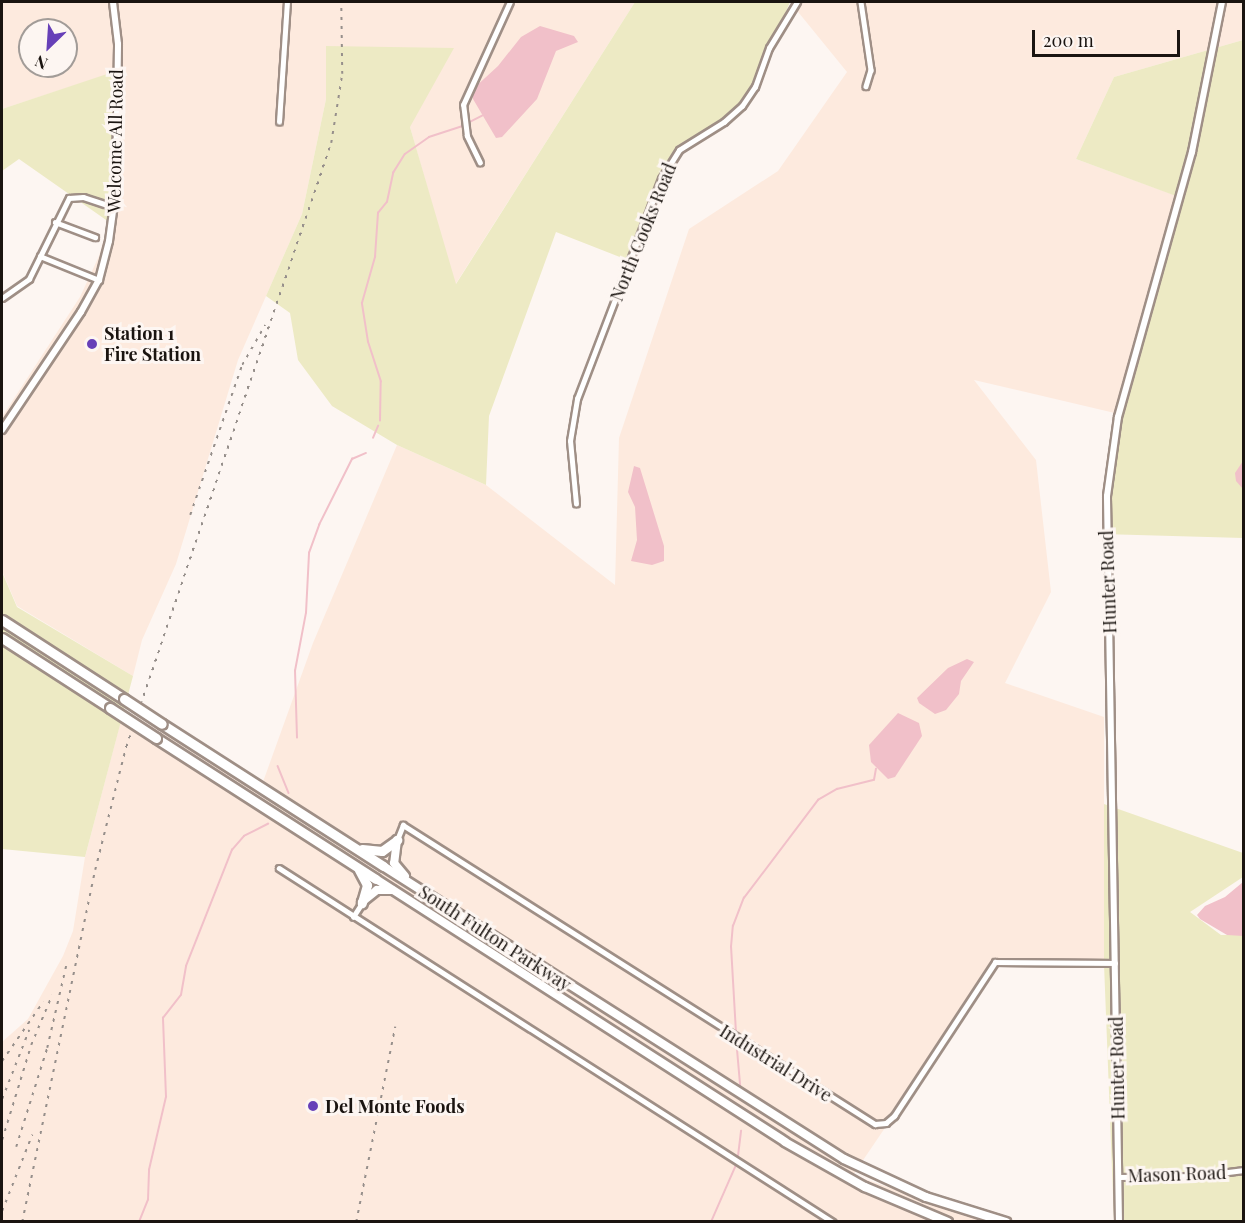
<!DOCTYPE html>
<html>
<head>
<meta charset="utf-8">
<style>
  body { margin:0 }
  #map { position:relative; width:1245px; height:1223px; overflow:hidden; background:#fdf6f2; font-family:"Playfair Display",serif }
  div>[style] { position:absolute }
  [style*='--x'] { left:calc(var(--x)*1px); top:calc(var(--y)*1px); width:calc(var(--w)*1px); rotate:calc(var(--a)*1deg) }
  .built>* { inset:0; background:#fdeade }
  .green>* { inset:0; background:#edeac4 }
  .water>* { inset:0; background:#f1c0c9 }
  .stream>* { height:1.5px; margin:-0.75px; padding:0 0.75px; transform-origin:0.75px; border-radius:0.75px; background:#f1c0c9 }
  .roads { filter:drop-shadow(2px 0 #9f8f86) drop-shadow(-2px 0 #9f8f86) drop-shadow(0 2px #9f8f86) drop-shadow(0 -2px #9f8f86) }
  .minor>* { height:4.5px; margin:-2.25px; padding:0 2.25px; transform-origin:2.25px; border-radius:2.25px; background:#fff }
  .tertiary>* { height:6px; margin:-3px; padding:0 3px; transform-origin:3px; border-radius:3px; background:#fff }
  .trunk>* { height:8px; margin:-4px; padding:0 4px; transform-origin:4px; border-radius:4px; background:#fff }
  .motorway>* { height:9px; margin:-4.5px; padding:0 4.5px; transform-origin:4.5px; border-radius:4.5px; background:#fff }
  .rail>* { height:1.5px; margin-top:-0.75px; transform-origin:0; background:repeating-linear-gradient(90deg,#968f8b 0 3px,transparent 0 9px) }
  .bridges { filter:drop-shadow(2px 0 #9f8f86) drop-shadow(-2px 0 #9f8f86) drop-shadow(0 2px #9f8f86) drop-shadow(0 -2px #9f8f86) }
  .motorway-bridge>* { height:9px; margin:-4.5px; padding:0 4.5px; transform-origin:4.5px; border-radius:4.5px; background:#fff }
  .dots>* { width:16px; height:16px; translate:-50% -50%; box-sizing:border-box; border:3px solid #fdf6f2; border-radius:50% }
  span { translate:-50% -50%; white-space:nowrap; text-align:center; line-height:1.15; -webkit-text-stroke:6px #fdf6f2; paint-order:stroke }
  .street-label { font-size:18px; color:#1a1410 }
  .poi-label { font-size:18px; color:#1a1410; font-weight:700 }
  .left { translate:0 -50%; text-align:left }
  .frame { position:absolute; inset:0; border:3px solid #1a1410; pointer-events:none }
  .north { position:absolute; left:18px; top:18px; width:60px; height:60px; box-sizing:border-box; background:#fdf6f2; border:2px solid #a29c98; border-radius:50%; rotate:205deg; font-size:16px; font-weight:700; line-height:24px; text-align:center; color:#1a1410 }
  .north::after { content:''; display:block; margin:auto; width:21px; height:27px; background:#6740b8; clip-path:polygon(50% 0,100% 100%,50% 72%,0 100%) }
  .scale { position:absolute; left:1032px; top:30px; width:148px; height:27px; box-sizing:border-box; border:3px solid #1a1410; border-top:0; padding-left:8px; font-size:18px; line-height:21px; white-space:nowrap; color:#1a1410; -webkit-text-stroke:4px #fdf6f2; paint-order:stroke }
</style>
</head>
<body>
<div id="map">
  <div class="built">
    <i style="clip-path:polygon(evenodd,2px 2px,635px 2px,455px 285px,410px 127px,326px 46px,326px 99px,302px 214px,238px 360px,176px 564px,142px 640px,133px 676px,17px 606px,2px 571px,2px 417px,80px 297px,99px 256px,110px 218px,117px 150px,112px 73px,2px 109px,2px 2px,30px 30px,66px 30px,66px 66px,30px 66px,30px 30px)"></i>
    <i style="clip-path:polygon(790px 2px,1243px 2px,1243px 40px,1114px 77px,1076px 159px,1177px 196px,1119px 414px,974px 380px,1036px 460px,1051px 592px,1005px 683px,1104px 717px,1104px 964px,994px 967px,853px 1175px,985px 1221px,2px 1221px,2px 1042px,28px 1019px,63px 956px,73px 931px,85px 857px,124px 709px,259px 793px,313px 643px,397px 445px,486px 485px,615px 585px,619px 438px,689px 229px,778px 171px,847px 72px)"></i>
  </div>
  <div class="green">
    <i style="clip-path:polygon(635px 2px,790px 2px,754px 89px,737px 109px,668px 163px,630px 261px,556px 232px,489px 416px,486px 485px,397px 445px,332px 406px,298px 360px,290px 313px,266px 296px,302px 214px,326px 99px,326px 46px,454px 48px,410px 127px,456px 284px)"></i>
    <i style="clip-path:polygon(1243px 40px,1243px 538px,1102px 534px,1119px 414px,1176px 196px,1076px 159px,1114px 77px)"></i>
    <i style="clip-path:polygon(113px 72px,117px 150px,109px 222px,19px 159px,2px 171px,2px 109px)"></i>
    <i style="clip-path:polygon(2px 572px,17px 607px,133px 676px,85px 857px,2px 849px)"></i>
    <i style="clip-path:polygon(1104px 804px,1243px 853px,1243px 877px,1190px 912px,1221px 935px,1243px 935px,1243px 1221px,1114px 1221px,1104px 964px)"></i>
  </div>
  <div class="water">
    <i style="clip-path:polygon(540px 26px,574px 36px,578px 42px,556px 51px,537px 99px,502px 137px,496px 138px,473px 99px,473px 89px,498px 66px,521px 37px)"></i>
    <i style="clip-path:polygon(1243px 461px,1243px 489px,1236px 481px,1235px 473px)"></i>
    <i style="clip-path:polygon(634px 466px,640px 468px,664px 546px,664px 561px,652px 565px,631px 561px,637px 540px,635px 507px,628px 492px)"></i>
    <i style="clip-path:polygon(967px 659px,974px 662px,961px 681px,959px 694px,946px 710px,935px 714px,919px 703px,917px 698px,948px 668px)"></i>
    <i style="clip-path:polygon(898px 713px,919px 723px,922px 736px,895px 777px,888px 779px,871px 762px,869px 745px)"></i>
    <i style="clip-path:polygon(1243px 882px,1243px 936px,1227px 935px,1200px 919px,1197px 915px,1205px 906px,1225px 897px)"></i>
  </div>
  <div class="stream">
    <i style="--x:468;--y:123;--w:16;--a:-27"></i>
    <i style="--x:380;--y:421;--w:39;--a:-89"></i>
    <i style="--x:381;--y:382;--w:42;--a:-108"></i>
    <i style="--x:368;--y:342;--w:39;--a:-99"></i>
    <i style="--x:362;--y:303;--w:48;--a:-74.2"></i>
    <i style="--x:375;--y:257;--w:44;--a:-86.1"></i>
    <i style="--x:378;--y:213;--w:14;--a:-51"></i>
    <i style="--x:387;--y:202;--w:30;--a:-78"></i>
    <i style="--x:393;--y:173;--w:22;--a:-58"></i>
    <i style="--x:405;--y:154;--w:29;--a:-35"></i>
    <i style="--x:429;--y:137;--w:35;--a:-18"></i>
    <i style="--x:373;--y:438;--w:13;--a:-67"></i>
    <i style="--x:297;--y:738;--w:67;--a:-91.7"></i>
    <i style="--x:295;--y:671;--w:59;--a:-79.3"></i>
    <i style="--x:306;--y:613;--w:60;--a:-87.1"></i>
    <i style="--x:309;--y:553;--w:30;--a:-70"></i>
    <i style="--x:319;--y:525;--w:74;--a:-63.4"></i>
    <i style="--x:352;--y:459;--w:15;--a:-23"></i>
    <i style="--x:278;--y:766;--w:29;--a:68"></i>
    <i style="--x:736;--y:1033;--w:86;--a:-93.3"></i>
    <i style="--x:731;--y:947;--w:21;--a:-85"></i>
    <i style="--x:733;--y:926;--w:30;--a:-69"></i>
    <i style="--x:744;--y:898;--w:123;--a:-52.9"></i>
    <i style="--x:818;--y:800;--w:22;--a:-30"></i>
    <i style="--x:837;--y:789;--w:38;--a:-14"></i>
    <i style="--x:874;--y:780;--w:11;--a:-80"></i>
    <i style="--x:737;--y:1044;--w:46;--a:85"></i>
    <i style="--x:738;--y:1156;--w:25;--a:-83"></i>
    <i style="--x:139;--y:1222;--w:24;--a:-68"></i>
    <i style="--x:148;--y:1200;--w:30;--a:-88"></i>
    <i style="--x:149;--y:1170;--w:75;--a:-76.9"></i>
    <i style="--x:166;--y:1097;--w:79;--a:-92.2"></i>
    <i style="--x:163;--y:1018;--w:29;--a:-52"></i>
    <i style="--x:181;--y:995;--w:29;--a:-80"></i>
    <i style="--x:186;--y:966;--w:125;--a:-68.4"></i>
    <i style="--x:232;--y:850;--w:18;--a:-49"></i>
    <i style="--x:244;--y:836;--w:27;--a:-27"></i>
    <i style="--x:711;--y:1222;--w:62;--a:-66.3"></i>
  </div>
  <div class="roads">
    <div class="minor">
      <i style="--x:861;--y:2;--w:69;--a:81.6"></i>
      <i style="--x:871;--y:70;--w:17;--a:107"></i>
      <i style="--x:279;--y:122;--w:120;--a:-86.2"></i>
      <i style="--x:480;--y:163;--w:30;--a:-116"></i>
      <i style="--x:467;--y:136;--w:31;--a:-97"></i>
      <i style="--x:463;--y:105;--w:113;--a:-65.5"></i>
      <i style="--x:55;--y:222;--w:43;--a:20.6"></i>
      <i style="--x:40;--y:256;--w:64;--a:22.1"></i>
      <i style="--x:2;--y:298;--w:33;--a:-35"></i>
      <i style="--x:29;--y:279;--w:90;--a:-63.7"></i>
      <i style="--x:69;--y:198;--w:14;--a:-4"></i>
      <i style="--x:83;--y:197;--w:23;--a:18"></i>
      <i style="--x:576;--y:504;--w:63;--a:-95.4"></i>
      <i style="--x:570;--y:441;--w:43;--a:-80.5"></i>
      <i style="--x:577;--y:399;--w:235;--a:-69.1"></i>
      <i style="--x:661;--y:179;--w:34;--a:-58"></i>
      <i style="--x:679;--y:150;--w:53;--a:-31.9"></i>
      <i style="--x:724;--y:122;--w:24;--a:-42"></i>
      <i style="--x:742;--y:106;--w:23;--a:-56"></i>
      <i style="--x:755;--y:87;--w:41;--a:-70.3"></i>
      <i style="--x:769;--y:48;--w:54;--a:-58.7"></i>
      <i style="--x:397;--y:840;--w:16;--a:-68"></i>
      <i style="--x:403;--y:825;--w:559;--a:32.35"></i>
      <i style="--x:875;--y:1124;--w:11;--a:-5"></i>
      <i style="--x:886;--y:1123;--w:11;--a:-41"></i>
      <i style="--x:894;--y:1116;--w:184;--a:-56.7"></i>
      <i style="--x:995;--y:962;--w:120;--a:0.5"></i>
      <i style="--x:279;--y:868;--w:657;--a:32.58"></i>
      <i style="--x:353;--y:917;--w:17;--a:-57"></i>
      <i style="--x:1119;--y:1177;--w:77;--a:-0.7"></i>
      <i style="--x:1196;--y:1176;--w:48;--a:-7.1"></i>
    </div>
    <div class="tertiary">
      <i style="--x:2;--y:430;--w:142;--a:-56.2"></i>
      <i style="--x:81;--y:312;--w:37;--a:-61"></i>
      <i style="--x:99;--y:280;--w:40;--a:-75.6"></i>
      <i style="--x:109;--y:241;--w:52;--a:-82.3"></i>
      <i style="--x:116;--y:189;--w:145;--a:-89.2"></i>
      <i style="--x:118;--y:44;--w:42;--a:-96.8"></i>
      <i style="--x:1119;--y:1222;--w:726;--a:-90.95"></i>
      <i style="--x:1107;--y:496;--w:80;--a:-82.1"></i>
      <i style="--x:1118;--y:417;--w:275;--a:-74.4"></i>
      <i style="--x:1192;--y:152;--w:153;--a:-78.7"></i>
    </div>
    <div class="trunk">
      <i style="--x:397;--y:840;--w:23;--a:97"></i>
      <i style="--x:394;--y:863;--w:17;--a:50"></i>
      <i style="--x:383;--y:866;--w:546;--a:32.44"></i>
      <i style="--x:844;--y:1159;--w:90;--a:24.9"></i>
      <i style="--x:926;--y:1197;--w:84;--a:17.4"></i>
      <i style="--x:376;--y:879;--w:486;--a:32.7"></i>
      <i style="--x:785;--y:1142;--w:92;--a:29.4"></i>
      <i style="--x:865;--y:1187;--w:90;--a:22.9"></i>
      <i style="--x:362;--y:902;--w:19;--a:-39"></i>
      <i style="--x:377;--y:890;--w:15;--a:0"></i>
    </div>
    <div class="motorway">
      <i style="--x:2;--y:620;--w:145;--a:32.9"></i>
      <i style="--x:2;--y:638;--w:129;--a:32.9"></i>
      <i style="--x:162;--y:724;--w:263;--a:32.7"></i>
      <i style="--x:156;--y:738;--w:261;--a:32.7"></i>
      <i style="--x:362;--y:849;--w:20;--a:6"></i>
      <i style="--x:382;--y:851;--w:19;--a:-36"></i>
      <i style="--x:359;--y:870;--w:17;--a:62"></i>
      <i style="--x:367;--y:885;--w:19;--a:106"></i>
    </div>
  </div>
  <div class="rail">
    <i style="--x:190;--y:515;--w:159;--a:-70.9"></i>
    <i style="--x:242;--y:365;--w:46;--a:-60.1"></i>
    <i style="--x:2;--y:1061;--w:72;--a:-55.2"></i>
    <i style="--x:2;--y:1099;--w:74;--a:-68.6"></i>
    <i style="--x:2;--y:1140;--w:99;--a:-73"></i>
    <i style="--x:31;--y:1045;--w:54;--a:-67.2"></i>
    <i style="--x:16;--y:1147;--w:104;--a:-72.6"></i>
    <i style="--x:47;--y:1048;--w:84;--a:-77"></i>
    <i style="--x:2;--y:1211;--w:82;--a:-68.5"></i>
    <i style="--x:22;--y:1222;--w:359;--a:-78.3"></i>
    <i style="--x:95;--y:870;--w:127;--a:-75.9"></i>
    <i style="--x:126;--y:747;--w:638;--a:-71.25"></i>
    <i style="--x:331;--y:143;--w:70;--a:-80.9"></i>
    <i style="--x:342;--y:74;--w:72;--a:-90.8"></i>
    <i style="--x:356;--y:1222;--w:199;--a:-78.7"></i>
  </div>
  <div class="bridges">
    <div class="motorway-bridge">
      <i style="--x:124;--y:699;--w:45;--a:33.3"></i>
      <i style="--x:110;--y:708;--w:55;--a:33.1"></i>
    </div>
  </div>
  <div class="dots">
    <i style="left:92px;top:344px;background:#6740b8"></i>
    <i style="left:313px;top:1106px;background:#6740b8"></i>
  </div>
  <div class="street-label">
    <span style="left:115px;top:141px;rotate:-89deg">Welcome All Road</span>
    <span style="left:643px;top:232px;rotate:-68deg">North Cooks Road</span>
    <span style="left:1108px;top:582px;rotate:-92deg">Hunter Road</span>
    <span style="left:495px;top:938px;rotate:33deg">South Fulton Parkway</span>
    <span style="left:776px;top:1063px;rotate:32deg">Industrial Drive</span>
    <span style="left:1117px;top:1068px;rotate:-91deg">Hunter Road</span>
    <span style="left:1177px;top:1174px;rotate:-2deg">Mason Road</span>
  </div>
  <div class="poi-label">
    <span class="left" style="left:104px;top:344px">Station 1<br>Fire Station</span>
    <span class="left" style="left:325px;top:1106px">Del Monte Foods</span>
  </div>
  <div class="frame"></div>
  <div class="north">N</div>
  <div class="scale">200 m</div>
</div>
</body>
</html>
